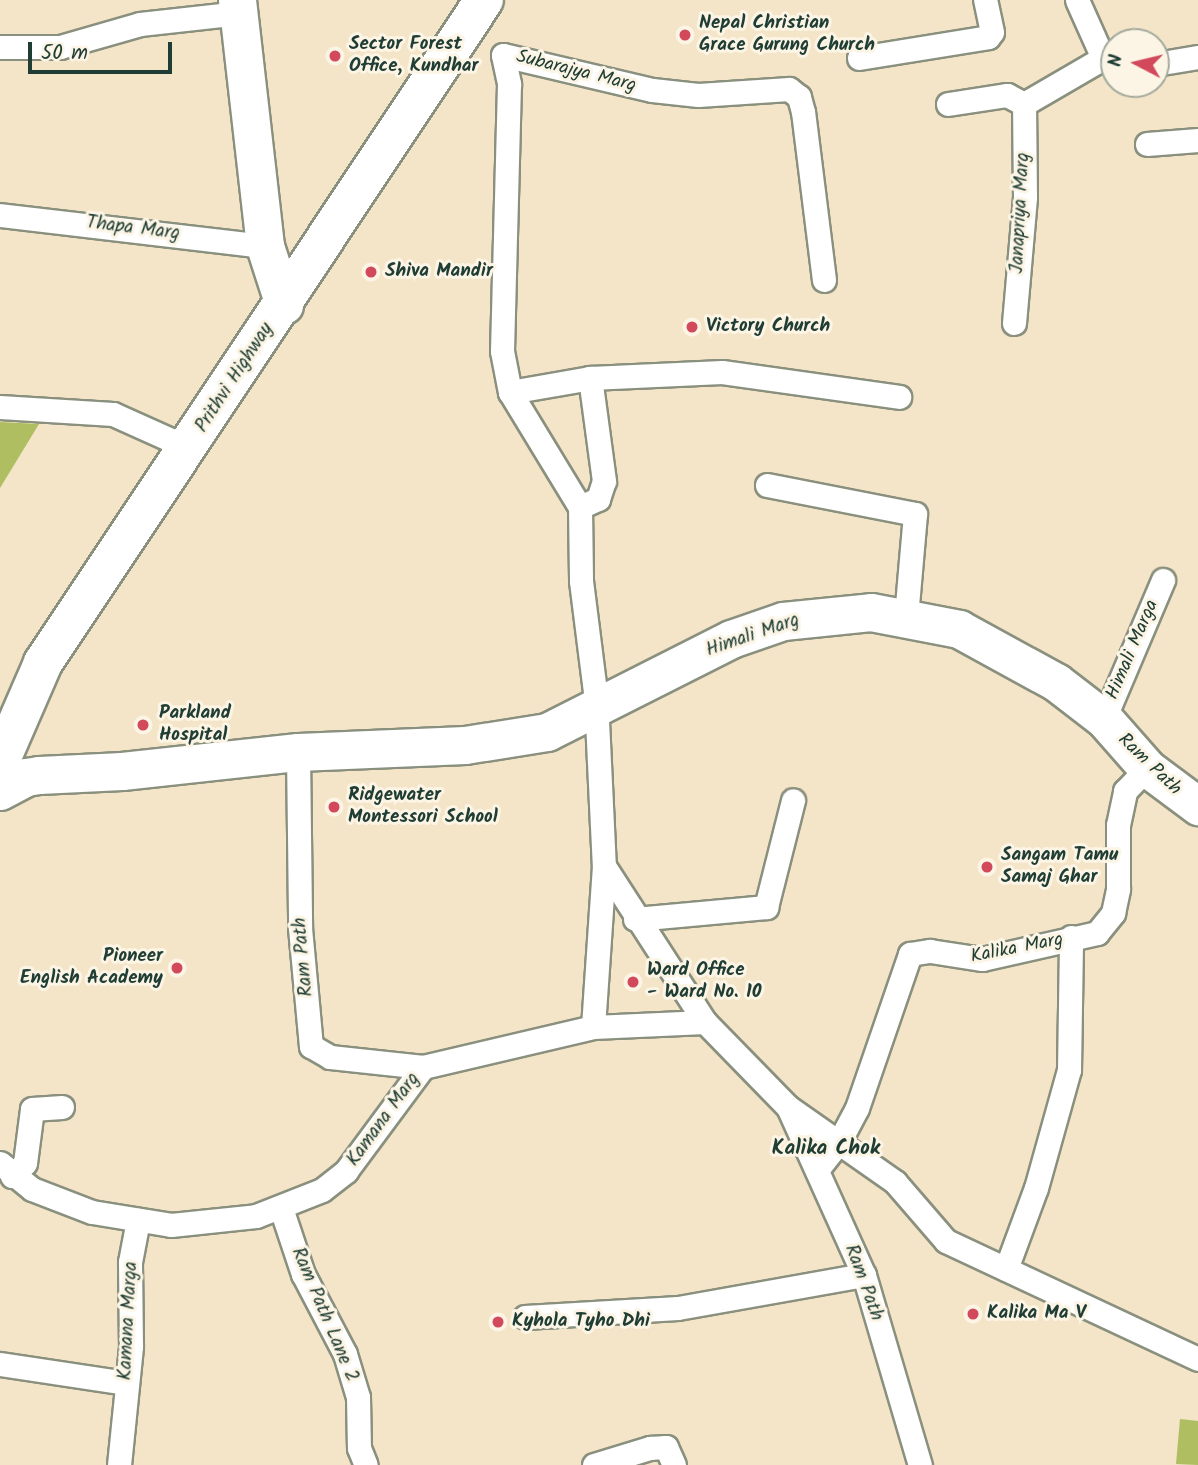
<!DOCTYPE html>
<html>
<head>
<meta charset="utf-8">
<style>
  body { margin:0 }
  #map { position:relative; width:1198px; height:1465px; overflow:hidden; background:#f4e4c8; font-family:Kalam,sans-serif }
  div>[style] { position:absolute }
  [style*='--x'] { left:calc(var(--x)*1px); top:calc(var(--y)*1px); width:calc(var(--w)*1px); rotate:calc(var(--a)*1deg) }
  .green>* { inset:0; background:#afbe60 }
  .roads { filter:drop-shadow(2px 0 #8a907e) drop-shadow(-2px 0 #8a907e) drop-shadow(0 2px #8a907e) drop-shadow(0 -2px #8a907e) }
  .street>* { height:23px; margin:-11.5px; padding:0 11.5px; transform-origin:11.5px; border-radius:11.5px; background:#fff }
  .primary>* { height:37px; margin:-18.5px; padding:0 18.5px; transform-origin:18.5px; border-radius:18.5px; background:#fff }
  .highway>* { height:38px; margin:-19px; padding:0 19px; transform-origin:19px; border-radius:19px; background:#fff }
  .dots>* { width:19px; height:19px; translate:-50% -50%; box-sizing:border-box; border:4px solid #fcf5e5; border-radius:50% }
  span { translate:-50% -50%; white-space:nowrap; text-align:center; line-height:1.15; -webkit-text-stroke:6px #fcf5e5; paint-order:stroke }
  .poi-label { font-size:19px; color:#1f3d34; font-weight:700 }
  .left { translate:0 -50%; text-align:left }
  .right { translate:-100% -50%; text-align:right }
  .street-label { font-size:19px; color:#1f3d34 }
  .neighbourhood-label { font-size:21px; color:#1f3d34; font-weight:700 }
  .north { position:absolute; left:1100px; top:28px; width:70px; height:70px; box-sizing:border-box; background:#fcf5e5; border:2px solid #a4ab9e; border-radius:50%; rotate:277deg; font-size:19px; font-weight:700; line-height:28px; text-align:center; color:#1f3d34 }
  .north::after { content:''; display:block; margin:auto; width:24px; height:32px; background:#d1495b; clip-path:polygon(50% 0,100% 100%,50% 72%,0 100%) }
  .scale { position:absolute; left:28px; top:42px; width:144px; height:32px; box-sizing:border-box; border:4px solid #1f3d34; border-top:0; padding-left:9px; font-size:21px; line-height:24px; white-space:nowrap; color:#1f3d34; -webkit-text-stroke:5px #fcf5e5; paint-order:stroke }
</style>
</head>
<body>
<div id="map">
  <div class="green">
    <i style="clip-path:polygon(0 422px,39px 424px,0 488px)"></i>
    <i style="clip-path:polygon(1180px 1419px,1198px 1421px,1198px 1465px,1176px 1464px)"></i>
  </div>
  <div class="roads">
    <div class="street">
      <i style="--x:1077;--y:0;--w:64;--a:65.9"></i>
      <i style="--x:1103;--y:58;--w:11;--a:10"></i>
      <i style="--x:0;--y:47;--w:60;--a:0"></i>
      <i style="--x:60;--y:47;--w:83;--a:-16"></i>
      <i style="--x:140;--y:24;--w:100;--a:-6.3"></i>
      <i style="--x:859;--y:58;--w:131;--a:-9.2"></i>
      <i style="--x:988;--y:37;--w:6;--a:-51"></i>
      <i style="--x:992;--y:32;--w:33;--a:-102"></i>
      <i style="--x:1156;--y:64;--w:43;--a:-9.5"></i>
      <i style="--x:948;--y:104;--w:60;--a:-8.7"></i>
      <i style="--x:1007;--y:95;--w:19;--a:28"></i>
      <i style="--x:1024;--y:104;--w:91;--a:-30.2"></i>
      <i style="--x:1147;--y:144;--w:51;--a:-4.5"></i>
      <i style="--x:0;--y:215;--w:267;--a:6.7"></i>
      <i style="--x:824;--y:280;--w:169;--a:-97.1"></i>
      <i style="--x:803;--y:112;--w:16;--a:-105"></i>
      <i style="--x:799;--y:97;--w:13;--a:-141"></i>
      <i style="--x:789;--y:89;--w:91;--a:176.2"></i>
      <i style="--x:698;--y:95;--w:46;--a:-173.8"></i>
      <i style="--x:652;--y:90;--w:153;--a:-166.8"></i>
      <i style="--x:503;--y:55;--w:30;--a:78"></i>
      <i style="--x:509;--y:84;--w:267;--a:91.5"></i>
      <i style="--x:502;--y:351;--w:42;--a:79"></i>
      <i style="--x:510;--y:392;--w:135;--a:58.7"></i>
      <i style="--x:580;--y:507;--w:74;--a:89.2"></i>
      <i style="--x:581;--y:581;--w:119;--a:82.8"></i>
      <i style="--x:596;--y:699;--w:167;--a:87.3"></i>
      <i style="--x:604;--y:866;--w:186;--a:57.1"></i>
      <i style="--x:705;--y:1022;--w:119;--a:45.7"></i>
      <i style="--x:788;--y:1107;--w:131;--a:35"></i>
      <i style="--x:895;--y:1182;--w:78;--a:49.2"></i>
      <i style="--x:946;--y:1241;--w:278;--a:25.1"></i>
      <i style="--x:1014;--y:323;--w:126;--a:-85"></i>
      <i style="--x:1025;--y:197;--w:93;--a:-90.6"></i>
      <i style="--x:510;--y:392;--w:81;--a:-9.9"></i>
      <i style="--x:590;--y:378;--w:132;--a:-2.6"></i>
      <i style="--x:722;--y:372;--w:179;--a:8"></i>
      <i style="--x:0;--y:407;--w:113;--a:3.5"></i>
      <i style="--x:113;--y:414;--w:83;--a:24.1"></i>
      <i style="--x:767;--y:485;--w:151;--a:11.1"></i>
      <i style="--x:915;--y:514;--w:102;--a:95"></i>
      <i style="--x:580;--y:507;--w:20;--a:-24"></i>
      <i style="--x:598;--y:499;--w:19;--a:-72"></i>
      <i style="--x:604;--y:481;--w:104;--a:-97.7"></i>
      <i style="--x:1104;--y:719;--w:151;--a:-67"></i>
      <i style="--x:298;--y:752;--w:176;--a:89.3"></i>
      <i style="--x:300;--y:928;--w:119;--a:84.7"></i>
      <i style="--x:311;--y:1046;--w:22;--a:30"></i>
      <i style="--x:330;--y:1057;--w:94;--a:6.1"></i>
      <i style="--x:635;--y:919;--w:132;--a:-5.2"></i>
      <i style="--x:766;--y:907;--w:110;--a:-75.8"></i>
      <i style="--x:593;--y:1027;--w:161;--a:-86.1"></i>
      <i style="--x:788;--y:1107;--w:184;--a:65.7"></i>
      <i style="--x:864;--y:1275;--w:198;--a:73.6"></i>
      <i style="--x:0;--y:1163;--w:41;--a:39.1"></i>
      <i style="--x:32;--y:1189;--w:64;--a:21"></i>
      <i style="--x:92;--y:1212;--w:80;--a:9.3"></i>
      <i style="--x:171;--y:1225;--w:85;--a:-6"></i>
      <i style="--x:256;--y:1216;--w:71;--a:-21.5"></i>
      <i style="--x:322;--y:1190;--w:31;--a:-38"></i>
      <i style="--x:346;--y:1171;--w:129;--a:-53.5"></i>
      <i style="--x:423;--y:1067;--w:175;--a:-13.2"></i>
      <i style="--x:593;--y:1027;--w:112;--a:-2.6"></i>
      <i style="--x:817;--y:1170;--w:36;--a:-52"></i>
      <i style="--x:839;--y:1142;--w:38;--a:-62"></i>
      <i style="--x:857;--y:1108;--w:163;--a:-71"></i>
      <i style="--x:910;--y:954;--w:20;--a:-9"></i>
      <i style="--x:930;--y:951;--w:53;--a:8.7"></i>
      <i style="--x:982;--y:959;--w:118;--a:-12.7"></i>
      <i style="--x:1097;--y:933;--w:26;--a:-51"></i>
      <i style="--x:1113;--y:913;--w:25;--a:-78"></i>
      <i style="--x:1118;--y:889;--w:64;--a:-90"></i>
      <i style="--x:1118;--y:825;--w:35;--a:-78"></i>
      <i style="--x:1125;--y:791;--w:32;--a:-46"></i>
      <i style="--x:12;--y:1176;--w:18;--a:-45"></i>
      <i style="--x:25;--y:1163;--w:54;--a:-82.6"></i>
      <i style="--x:32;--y:1109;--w:30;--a:-4"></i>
      <i style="--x:281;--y:1208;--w:70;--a:71.6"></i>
      <i style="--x:303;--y:1274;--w:90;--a:62.3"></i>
      <i style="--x:345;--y:1354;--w:45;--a:73.2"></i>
      <i style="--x:358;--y:1397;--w:51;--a:88.9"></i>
      <i style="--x:359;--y:1448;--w:18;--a:68"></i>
      <i style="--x:1006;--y:1269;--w:86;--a:-69.7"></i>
      <i style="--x:1036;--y:1188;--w:123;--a:-74.4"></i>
      <i style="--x:1069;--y:1070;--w:133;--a:-89.1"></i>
      <i style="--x:525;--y:1317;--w:153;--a:-3.4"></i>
      <i style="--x:678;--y:1308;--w:189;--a:-10.1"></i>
      <i style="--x:0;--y:1364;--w:127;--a:8.6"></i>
      <i style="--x:119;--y:1465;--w:120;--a:-84.2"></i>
      <i style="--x:131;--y:1346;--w:84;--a:-90.7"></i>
      <i style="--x:130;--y:1262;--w:43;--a:-79.2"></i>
      <i style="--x:594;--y:1465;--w:59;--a:-16.9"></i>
      <i style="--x:650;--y:1448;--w:16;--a:-4"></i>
      <i style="--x:666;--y:1447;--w:20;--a:66"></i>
    </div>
    <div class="primary">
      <i style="--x:237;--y:0;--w:248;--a:83.5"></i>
      <i style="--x:265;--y:246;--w:62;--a:72.1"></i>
      <i style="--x:0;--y:791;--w:30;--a:-28"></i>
      <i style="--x:26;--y:777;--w:13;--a:-9"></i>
      <i style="--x:39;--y:775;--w:83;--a:-2.8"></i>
      <i style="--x:122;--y:771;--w:177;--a:-6.2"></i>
      <i style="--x:298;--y:752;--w:167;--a:-2.4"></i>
      <i style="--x:465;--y:745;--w:83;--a:-9"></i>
      <i style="--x:547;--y:732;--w:206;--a:-26.8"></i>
      <i style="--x:731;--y:639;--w:55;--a:-19.1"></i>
      <i style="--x:783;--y:621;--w:88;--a:-5.8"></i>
      <i style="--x:871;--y:612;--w:90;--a:10.9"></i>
      <i style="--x:959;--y:629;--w:111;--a:28.7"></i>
      <i style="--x:1056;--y:682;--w:61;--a:37.6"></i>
      <i style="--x:1104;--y:719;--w:65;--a:48.7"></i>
      <i style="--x:1147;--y:768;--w:64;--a:36.7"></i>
    </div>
    <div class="highway">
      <i style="--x:0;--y:762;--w:108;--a:-66.5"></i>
      <i style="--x:43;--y:663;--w:796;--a:-56.37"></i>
    </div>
  </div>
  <div class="dots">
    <i style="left:685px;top:35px;background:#d1495b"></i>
    <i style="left:335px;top:56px;background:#d1495b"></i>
    <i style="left:371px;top:272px;background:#d1495b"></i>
    <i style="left:692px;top:327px;background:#d1495b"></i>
    <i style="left:143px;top:725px;background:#d1495b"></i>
    <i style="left:334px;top:807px;background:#d1495b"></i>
    <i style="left:987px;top:867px;background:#d1495b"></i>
    <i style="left:177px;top:968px;background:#d1495b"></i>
    <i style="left:633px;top:982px;background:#d1495b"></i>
    <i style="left:973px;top:1314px;background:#d1495b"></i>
    <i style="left:498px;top:1322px;background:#d1495b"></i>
  </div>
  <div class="poi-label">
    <span class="left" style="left:699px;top:35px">Nepal Christian<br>Grace Gurung Church</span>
    <span class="left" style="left:349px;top:56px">Sector Forest<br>Office, Kundhar</span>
    <span class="left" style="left:385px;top:272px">Shiva Mandir</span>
    <span class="left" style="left:706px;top:327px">Victory Church</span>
    <span class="left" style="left:159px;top:725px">Parkland<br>Hospital</span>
    <span class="left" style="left:348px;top:807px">Ridgewater<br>Montessori School</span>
    <span class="left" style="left:1001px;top:867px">Sangam Tamu<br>Samaj Ghar</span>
    <span class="right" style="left:163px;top:968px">Pioneer<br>English Academy</span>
    <span class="left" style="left:647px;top:982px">Ward Office<br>- Ward No. 10</span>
    <span class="left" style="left:987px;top:1314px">Kalika Ma V</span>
    <span class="left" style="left:512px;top:1322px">Kyhola Tyho Dhi</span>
  </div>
  <div class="street-label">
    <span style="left:576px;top:72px;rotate:14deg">Subarajya Marg</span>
    <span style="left:1021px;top:213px;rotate:-87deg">Janapriya Marg</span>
    <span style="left:133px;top:229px;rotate:7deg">Thapa Marg</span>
    <span style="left:235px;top:378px;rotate:-57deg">Prithvi Highway</span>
    <span style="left:753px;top:636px;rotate:-19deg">Himali Marg</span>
    <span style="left:1133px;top:650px;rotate:-67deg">Himali Marga</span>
    <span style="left:1149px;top:765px;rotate:44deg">Ram Path</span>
    <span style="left:1017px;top:949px;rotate:-11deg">Kalika Marg</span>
    <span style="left:304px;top:957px;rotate:-95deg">Ram Path</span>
    <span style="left:384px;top:1120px;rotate:-54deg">Kamana Marg</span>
    <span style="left:863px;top:1283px;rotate:70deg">Ram Path</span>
    <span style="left:324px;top:1315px;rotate:67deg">Ram Path Lane 2</span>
    <span style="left:129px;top:1321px;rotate:-87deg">Kamana Marga</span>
  </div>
  <div class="neighbourhood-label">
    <span style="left:826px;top:1149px">Kalika Chok</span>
  </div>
  <div class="north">N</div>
  <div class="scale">50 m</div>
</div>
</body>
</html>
